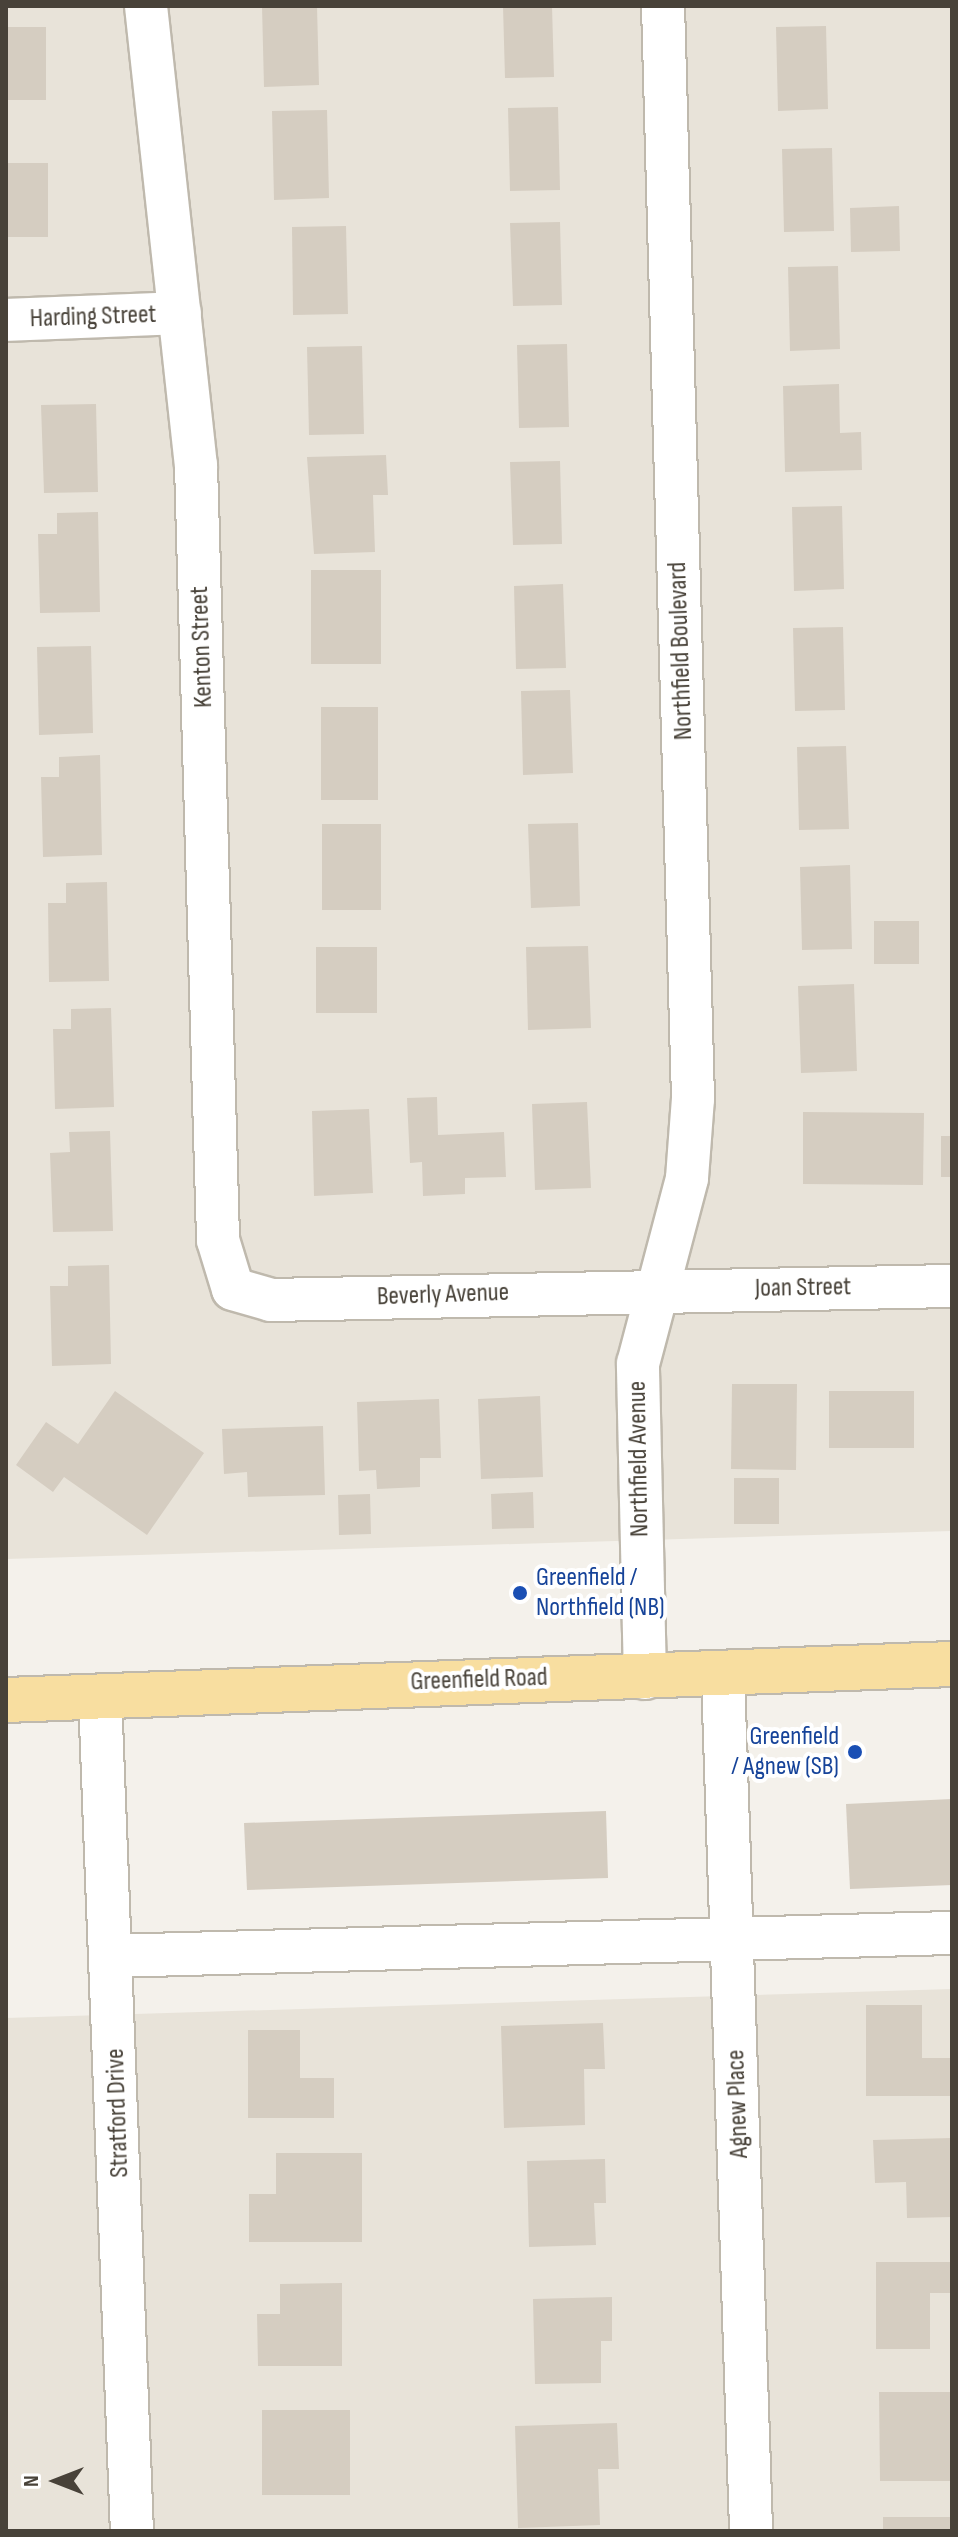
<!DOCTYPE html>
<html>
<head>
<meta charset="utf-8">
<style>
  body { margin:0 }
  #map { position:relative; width:958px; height:2537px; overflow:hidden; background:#f4f1eb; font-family:"Sofia Sans Condensed",sans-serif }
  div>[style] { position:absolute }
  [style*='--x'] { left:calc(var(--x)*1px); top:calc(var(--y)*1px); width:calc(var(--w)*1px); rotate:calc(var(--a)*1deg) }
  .residential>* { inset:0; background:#e8e3d9 }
  .building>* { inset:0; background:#d5cdc1 }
  .roads { filter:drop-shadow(2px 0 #bfb9ad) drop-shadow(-2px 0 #bfb9ad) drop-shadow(0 2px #bfb9ad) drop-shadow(0 -2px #bfb9ad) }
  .minor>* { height:42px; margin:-21px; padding:0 21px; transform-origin:21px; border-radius:21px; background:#fff }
  .major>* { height:44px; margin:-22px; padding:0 22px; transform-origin:22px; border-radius:22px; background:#f8dea0 }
  .dots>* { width:22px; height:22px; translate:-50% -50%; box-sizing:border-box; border:4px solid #fff; border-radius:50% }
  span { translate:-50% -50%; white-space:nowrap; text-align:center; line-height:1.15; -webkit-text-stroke:8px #fff; paint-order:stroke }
  .street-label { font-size:26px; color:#484239 }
  .transit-label { font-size:26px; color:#164399 }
  .left { translate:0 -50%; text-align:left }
  .right { translate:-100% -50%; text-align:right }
  .frame { position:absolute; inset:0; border:8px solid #484239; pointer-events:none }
  .north { position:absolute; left:16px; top:2441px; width:80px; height:80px; -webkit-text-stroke:6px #fff; paint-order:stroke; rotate:270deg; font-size:22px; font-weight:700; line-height:32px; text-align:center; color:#484239 }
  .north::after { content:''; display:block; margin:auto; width:28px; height:36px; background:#484239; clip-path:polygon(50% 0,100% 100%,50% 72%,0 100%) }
</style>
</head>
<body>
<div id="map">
  <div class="residential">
    <i style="clip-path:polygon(6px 6px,952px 6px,952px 1531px,6px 1559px)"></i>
    <i style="clip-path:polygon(952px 1989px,952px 2531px,6px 2531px,6px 2018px)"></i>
  </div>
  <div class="building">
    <i style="clip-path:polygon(262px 6px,317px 6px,319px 85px,264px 87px)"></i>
    <i style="clip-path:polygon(503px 6px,552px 6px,554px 77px,505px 78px)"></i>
    <i style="clip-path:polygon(826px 26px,828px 109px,778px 111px,776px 27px)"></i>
    <i style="clip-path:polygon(6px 27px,46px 27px,46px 100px,6px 100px)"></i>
    <i style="clip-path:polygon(558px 107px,560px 190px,510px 191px,508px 108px)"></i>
    <i style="clip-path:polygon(327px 110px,329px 198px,274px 200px,272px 111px)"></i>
    <i style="clip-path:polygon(832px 148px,834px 231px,784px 232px,782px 149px)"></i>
    <i style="clip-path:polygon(6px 163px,48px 163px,48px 237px,6px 237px)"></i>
    <i style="clip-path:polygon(899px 206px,900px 251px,851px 252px,850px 208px)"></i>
    <i style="clip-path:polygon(560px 222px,562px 305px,513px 306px,510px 223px)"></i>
    <i style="clip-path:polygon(346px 226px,348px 314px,293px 315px,292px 227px)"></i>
    <i style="clip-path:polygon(838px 266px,840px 349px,790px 351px,788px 267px)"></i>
    <i style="clip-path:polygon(567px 344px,569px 427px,519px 428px,517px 345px)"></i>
    <i style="clip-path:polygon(362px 346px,364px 434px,309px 435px,307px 347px)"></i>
    <i style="clip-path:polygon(839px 384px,840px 433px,861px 432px,862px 470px,785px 472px,783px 386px)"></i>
    <i style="clip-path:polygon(96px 404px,98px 492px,44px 493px,41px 405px)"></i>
    <i style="clip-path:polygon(386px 455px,388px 495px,373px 495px,375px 552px,314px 554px,307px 457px)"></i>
    <i style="clip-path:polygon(560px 461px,562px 544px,513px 545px,510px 462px)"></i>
    <i style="clip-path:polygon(842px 506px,844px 589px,794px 591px,792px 507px)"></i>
    <i style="clip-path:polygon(98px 512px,100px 612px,40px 613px,38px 534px,57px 534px,57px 513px)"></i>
    <i style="clip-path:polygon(311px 570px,381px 570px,381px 664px,311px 664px)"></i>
    <i style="clip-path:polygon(563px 584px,566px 668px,516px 669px,514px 586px)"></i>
    <i style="clip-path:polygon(843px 627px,845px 710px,795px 711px,793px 628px)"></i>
    <i style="clip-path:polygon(91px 646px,93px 733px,39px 735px,37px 647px)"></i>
    <i style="clip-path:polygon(570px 690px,573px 773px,523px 775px,521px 691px)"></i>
    <i style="clip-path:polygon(321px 707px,378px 707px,378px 800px,321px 800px)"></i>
    <i style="clip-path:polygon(846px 746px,849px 829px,799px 830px,797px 747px)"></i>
    <i style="clip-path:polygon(100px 755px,102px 855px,43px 857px,41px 777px,59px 777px,59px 757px)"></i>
    <i style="clip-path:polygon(578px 823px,580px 906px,531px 908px,528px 824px)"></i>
    <i style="clip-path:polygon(322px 824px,381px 824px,381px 910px,322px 910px)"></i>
    <i style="clip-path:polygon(850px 865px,852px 949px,802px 950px,800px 867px)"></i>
    <i style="clip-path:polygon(107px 882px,109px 981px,49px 982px,48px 903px,66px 903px,66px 883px)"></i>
    <i style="clip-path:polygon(874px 921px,919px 921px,919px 964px,874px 964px)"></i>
    <i style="clip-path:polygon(588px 946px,591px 1028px,528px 1030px,526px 947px)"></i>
    <i style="clip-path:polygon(316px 947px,377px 947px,377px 1013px,316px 1013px)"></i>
    <i style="clip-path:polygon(854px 984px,857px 1071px,801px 1073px,798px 986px)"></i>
    <i style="clip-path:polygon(111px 1008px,114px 1107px,55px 1109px,53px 1029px,71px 1029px,71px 1009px)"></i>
    <i style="clip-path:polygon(437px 1097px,438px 1135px,504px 1132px,506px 1177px,465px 1178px,465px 1194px,423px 1196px,422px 1162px,410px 1163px,407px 1098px)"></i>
    <i style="clip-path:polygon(587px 1102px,591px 1188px,535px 1190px,532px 1104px)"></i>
    <i style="clip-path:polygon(369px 1109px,373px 1193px,314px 1196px,312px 1111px)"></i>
    <i style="clip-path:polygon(803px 1112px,924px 1113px,923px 1185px,803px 1184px)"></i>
    <i style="clip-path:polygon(110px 1131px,113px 1231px,53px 1232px,50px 1153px,70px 1152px,69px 1132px)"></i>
    <i style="clip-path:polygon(941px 1136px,952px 1136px,952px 1177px,941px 1177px)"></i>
    <i style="clip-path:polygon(109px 1265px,111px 1364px,52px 1366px,50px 1286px,68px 1286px,68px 1266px)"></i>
    <i style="clip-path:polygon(732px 1384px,797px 1384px,796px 1470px,731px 1469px)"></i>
    <i style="clip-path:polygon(115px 1391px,204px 1453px,147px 1535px,64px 1477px,53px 1492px,16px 1465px,46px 1422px,78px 1444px)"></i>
    <i style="clip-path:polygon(829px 1391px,914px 1391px,914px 1448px,829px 1448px)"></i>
    <i style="clip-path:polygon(540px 1396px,543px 1477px,481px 1479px,478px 1399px)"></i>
    <i style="clip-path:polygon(439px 1399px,441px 1458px,420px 1458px,420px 1487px,377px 1489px,376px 1470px,359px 1471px,357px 1402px)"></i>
    <i style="clip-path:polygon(323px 1426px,325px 1495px,248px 1497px,247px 1472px,224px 1474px,222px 1429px)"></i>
    <i style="clip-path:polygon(734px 1478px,779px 1478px,779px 1524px,734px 1524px)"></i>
    <i style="clip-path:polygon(533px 1492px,534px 1528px,492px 1529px,491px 1494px)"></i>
    <i style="clip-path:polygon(370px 1494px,371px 1534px,339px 1535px,338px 1495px)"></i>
    <i style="clip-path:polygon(952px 1799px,952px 1885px,850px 1889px,846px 1804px)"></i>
    <i style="clip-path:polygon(606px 1811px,608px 1878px,247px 1890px,244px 1823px)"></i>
    <i style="clip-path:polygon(866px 2005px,922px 2005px,922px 2058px,952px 2058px,952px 2096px,866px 2096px)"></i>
    <i style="clip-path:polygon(603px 2023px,605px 2069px,584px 2069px,585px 2125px,504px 2128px,501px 2026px)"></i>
    <i style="clip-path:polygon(248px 2030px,300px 2030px,300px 2078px,334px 2078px,334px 2118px,248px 2118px)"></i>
    <i style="clip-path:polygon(952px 2138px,952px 2217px,907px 2218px,906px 2182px,875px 2183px,873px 2140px)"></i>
    <i style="clip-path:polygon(276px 2153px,362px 2153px,362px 2242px,249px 2242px,249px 2194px,276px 2194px)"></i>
    <i style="clip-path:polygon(605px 2159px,606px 2203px,594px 2203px,596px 2245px,529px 2247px,527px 2161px)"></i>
    <i style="clip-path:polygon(876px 2262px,952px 2262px,952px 2293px,930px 2293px,930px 2349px,876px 2349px)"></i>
    <i style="clip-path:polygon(342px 2283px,342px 2366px,258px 2366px,257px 2314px,280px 2314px,280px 2284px)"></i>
    <i style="clip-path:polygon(612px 2297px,612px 2341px,601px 2341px,601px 2383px,535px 2384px,533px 2299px)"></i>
    <i style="clip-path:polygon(879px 2392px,952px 2392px,951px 2481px,880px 2481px)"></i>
    <i style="clip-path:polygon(262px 2410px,350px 2410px,350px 2495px,262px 2495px)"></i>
    <i style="clip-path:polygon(617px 2423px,619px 2469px,598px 2469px,600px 2525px,518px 2528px,515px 2426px)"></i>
    <i style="clip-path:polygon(883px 2517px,952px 2517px,952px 2531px,883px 2531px)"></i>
  </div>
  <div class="roads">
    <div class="minor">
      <i style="--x:146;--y:6;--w:462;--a:83.8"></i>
      <i style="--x:196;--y:465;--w:775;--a:88.37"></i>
      <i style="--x:218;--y:1240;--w:51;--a:73"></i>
      <i style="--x:233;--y:1289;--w:40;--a:16"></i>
      <i style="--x:271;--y:1300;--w:681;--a:-1.18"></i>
      <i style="--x:6;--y:320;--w:174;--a:-2.3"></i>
      <i style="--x:723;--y:1676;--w:855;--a:88.12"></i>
      <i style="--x:645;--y:1678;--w:314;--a:-91.3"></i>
      <i style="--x:638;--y:1364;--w:192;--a:-75.2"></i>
      <i style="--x:687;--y:1178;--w:79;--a:-85.7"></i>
      <i style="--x:693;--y:1099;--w:1093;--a:-91.57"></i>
      <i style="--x:100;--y:1696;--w:836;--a:87.81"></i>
      <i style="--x:111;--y:1956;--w:841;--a:-1.57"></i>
    </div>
    <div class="major">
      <i style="--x:6;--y:1700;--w:947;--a:-2.18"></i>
    </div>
  </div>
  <div class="dots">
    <i style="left:520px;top:1593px;background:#1a4fb4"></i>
    <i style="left:855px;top:1752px;background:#1a4fb4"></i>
  </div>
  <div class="street-label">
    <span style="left:93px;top:317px;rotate:-2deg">Harding Street</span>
    <span style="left:202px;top:647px;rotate:-92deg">Kenton Street</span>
    <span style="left:681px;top:651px;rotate:-92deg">Northfield Boulevard</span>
    <span style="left:803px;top:1288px;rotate:-1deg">Joan Street</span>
    <span style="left:443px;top:1295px;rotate:-2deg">Beverly Avenue</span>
    <span style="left:639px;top:1459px;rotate:-91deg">Northfield Avenue</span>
    <span style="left:479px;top:1680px;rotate:-2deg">Greenfield Road</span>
    <span style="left:738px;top:2104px;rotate:-92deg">Agnew Place</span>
    <span style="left:118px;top:2113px;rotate:-92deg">Stratford Drive</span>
  </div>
  <div class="transit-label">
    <span class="left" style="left:536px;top:1593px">Greenfield /<br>Northfield (NB)</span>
    <span class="right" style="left:839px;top:1752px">Greenfield<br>/ Agnew (SB)</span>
  </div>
  <div class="frame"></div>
  <div class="north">N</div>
</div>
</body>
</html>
